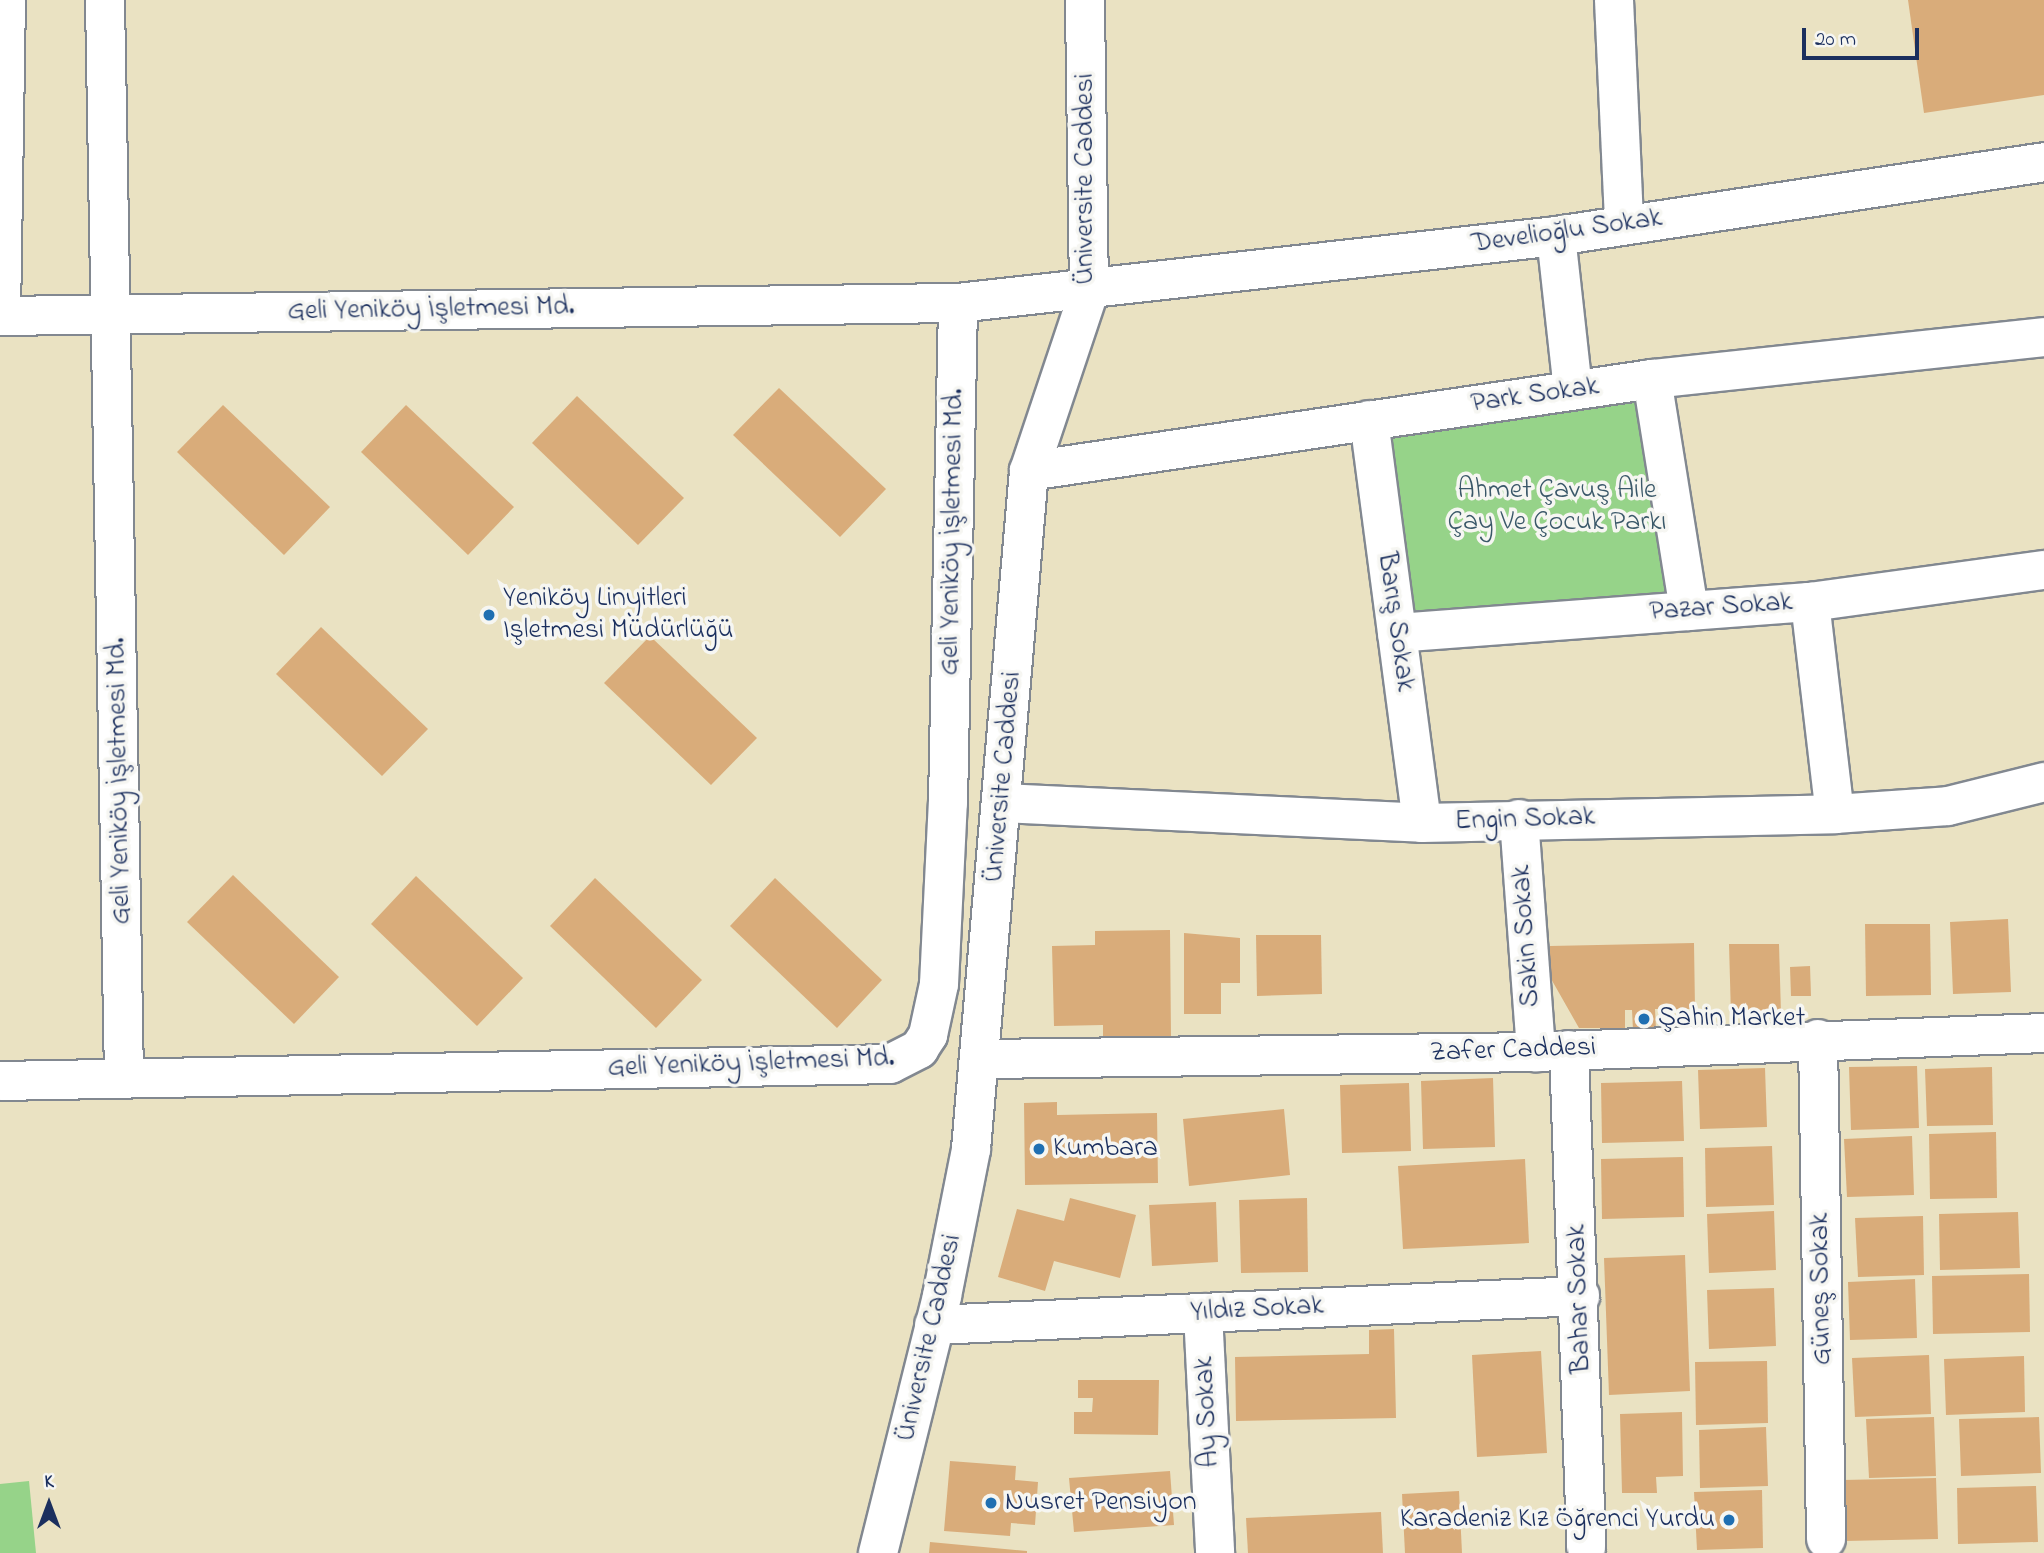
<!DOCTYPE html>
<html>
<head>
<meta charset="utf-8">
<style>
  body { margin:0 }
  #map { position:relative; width:2044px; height:1553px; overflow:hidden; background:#eae2c2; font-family:"Indie Flower",sans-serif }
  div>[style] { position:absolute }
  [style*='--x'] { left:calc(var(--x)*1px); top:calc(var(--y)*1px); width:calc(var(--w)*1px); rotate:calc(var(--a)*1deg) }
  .green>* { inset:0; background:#96d389 }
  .building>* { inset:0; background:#d9ac7a }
  .roads { filter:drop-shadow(2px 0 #828890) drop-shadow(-2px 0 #828890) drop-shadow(0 2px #828890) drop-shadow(0 -2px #828890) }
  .minor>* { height:38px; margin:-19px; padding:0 19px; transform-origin:19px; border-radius:19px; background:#fff }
  .dots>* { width:19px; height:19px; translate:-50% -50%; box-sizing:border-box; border:4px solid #f6f6f2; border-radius:50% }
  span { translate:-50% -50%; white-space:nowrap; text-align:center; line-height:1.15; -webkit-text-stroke:7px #f6f6f2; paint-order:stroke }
  .street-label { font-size:28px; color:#1b2f5e }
  .park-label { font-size:28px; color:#3a5869 }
  .poi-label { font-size:28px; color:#1b2f5e }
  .left { translate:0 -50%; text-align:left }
  .right { translate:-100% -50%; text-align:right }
  .north { position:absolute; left:14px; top:1469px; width:70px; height:70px; -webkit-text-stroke:5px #f6f6f2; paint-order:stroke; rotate:0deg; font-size:19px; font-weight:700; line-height:28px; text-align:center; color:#1b2f5e }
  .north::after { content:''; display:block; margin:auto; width:24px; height:32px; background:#1b2f5e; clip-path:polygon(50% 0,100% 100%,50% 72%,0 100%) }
  .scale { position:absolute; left:1802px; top:28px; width:117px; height:32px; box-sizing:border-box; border:4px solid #1b2f5e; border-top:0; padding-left:9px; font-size:21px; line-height:24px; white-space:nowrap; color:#1b2f5e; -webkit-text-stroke:5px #f6f6f2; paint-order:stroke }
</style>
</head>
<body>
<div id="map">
  <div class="green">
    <i style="clip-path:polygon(1652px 379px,1689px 611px,1397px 633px,1369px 420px)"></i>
    <i style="clip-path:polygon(29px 1481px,36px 1553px,0 1553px,0 1484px)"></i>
  </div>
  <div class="building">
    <i style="clip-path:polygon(1908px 0,2044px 0,2044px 95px,1924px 113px)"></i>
    <i style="clip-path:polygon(779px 388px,886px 489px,840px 537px,733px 435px)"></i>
    <i style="clip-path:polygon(577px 396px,684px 498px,638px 545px,532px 443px)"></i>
    <i style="clip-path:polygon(223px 405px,330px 507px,284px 555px,177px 452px)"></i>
    <i style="clip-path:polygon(406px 405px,514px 507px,468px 555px,361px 452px)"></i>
    <i style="clip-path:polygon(321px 627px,428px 729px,382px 776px,276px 674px)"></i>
    <i style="clip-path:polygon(650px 636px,757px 738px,711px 785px,604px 683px)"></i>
    <i style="clip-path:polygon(233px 875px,339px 977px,294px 1024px,187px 922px)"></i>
    <i style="clip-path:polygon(416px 876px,523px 978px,477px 1026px,371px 924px)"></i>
    <i style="clip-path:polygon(595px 878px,702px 980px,656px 1028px,550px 926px)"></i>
    <i style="clip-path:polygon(775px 878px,882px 980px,837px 1028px,730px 926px)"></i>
    <i style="clip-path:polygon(2008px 919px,2011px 992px,1953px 994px,1950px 922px)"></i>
    <i style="clip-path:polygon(1865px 924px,1930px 924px,1931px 995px,1866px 996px)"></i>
    <i style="clip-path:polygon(1170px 930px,1171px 1037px,1103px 1039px,1103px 1025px,1054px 1026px,1052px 946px,1095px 945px,1095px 931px)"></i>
    <i style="clip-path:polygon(1184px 933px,1240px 938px,1240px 983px,1221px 983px,1221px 1014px,1184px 1014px)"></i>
    <i style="clip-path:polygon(1256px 935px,1321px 935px,1322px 994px,1257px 996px)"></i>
    <i style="clip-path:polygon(1694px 943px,1695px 1009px,1655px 1009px,1656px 1029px,1633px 1030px,1632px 1010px,1625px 1010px,1625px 1028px,1579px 1028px,1550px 977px,1550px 946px)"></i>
    <i style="clip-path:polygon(1729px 944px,1779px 944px,1781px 1014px,1731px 1016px)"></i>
    <i style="clip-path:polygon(1810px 966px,1811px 996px,1791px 996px,1790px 967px)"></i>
    <i style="clip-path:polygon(1917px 1066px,1919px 1128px,1851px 1130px,1849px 1067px)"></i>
    <i style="clip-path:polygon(1992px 1067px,1993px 1125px,1927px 1126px,1925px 1069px)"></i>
    <i style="clip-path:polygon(1765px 1068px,1767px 1127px,1700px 1129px,1698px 1070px)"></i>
    <i style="clip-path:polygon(1493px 1078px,1495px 1147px,1423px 1149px,1421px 1081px)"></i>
    <i style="clip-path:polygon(1682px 1081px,1684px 1141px,1602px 1143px,1601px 1083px)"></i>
    <i style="clip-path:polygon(1409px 1083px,1411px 1151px,1342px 1153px,1340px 1085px)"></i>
    <i style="clip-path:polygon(1057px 1102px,1057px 1115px,1157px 1113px,1158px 1183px,1025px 1185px,1024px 1103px)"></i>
    <i style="clip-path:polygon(1284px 1109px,1290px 1175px,1189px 1186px,1183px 1119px)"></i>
    <i style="clip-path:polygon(1996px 1132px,1997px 1198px,1930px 1199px,1929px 1134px)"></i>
    <i style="clip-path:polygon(1912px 1136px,1914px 1195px,1847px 1197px,1844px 1139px)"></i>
    <i style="clip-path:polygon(1772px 1146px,1774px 1205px,1706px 1207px,1705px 1148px)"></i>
    <i style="clip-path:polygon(1683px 1157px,1684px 1217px,1602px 1219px,1601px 1159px)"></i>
    <i style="clip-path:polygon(1525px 1159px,1529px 1243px,1403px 1249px,1398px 1166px)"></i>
    <i style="clip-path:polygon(1070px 1198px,1136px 1215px,1120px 1278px,1054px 1261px,1045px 1291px,998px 1277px,1017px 1209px,1064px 1221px)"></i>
    <i style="clip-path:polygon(1307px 1198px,1308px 1272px,1241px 1273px,1239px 1200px)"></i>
    <i style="clip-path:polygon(1216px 1202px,1218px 1262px,1152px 1266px,1149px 1205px)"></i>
    <i style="clip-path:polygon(1774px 1211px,1776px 1270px,1709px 1273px,1707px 1214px)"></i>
    <i style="clip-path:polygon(2018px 1212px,2020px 1268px,1940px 1270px,1939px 1214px)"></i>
    <i style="clip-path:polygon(1923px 1216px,1924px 1275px,1858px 1277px,1855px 1218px)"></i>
    <i style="clip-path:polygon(1685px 1255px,1690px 1391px,1609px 1395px,1604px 1258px)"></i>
    <i style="clip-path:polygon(2029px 1274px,2030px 1332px,1933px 1334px,1932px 1276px)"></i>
    <i style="clip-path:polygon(1915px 1279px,1917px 1338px,1850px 1340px,1848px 1282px)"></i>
    <i style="clip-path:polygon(1774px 1288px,1776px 1346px,1709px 1349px,1707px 1290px)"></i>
    <i style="clip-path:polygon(1394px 1329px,1396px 1418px,1236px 1421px,1235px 1357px,1369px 1354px,1369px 1330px)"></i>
    <i style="clip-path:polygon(1541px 1351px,1547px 1453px,1477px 1457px,1472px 1355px)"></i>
    <i style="clip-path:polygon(1929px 1355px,1931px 1414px,1855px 1417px,1852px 1358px)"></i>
    <i style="clip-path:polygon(2024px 1356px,2025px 1412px,1946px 1415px,1944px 1359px)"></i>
    <i style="clip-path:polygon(1767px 1361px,1768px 1423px,1696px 1425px,1695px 1362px)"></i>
    <i style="clip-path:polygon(1078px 1380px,1159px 1380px,1158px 1435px,1074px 1434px,1074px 1412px,1092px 1412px,1093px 1398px,1078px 1398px)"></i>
    <i style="clip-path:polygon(1682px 1412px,1683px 1476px,1656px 1477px,1657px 1493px,1622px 1493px,1620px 1414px)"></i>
    <i style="clip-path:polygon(1934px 1417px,1936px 1476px,1869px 1478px,1866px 1419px)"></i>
    <i style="clip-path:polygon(2039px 1417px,2041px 1473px,1961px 1476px,1959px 1419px)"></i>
    <i style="clip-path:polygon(1766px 1427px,1768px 1486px,1700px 1488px,1699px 1430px)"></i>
    <i style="clip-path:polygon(950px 1461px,1016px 1466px,1015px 1480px,1038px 1482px,1035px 1525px,1011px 1523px,1010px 1536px,944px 1531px)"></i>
    <i style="clip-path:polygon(1170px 1471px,1174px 1525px,1074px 1532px,1069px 1478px)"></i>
    <i style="clip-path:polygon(1936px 1478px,1938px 1539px,1845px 1541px,1843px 1480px)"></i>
    <i style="clip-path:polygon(2036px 1486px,2038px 1542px,1958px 1544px,1957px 1488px)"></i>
    <i style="clip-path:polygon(1762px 1490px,1763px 1548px,1697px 1550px,1694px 1492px)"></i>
    <i style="clip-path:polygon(1459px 1491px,1462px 1553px,1405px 1553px,1402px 1494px)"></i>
    <i style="clip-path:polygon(1381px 1512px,1383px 1553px,1248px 1553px,1246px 1518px)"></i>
    <i style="clip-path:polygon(930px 1542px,1027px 1551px,1027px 1553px,929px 1553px)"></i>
  </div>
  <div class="roads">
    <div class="minor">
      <i style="--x:105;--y:0;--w:1079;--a:88.99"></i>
      <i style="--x:1614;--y:0;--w:223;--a:87.4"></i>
      <i style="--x:1556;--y:236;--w:155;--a:83.7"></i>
      <i style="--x:0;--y:316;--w:958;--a:-0.78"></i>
      <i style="--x:958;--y:303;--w:602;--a:-6.39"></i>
      <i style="--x:1556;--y:236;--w:494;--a:-8.6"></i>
      <i style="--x:1;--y:316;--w:316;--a:-89.1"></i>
      <i style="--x:1652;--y:379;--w:235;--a:80.9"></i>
      <i style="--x:1369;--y:420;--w:406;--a:82.5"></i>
      <i style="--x:1029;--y:471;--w:630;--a:-8.4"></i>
      <i style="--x:1652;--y:379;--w:394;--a:-6.1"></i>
      <i style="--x:1810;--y:602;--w:213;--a:83.3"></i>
      <i style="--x:1397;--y:633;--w:414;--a:-4.3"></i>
      <i style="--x:1810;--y:602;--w:236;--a:-7.8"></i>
      <i style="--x:1002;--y:803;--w:420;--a:2.7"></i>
      <i style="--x:1422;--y:823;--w:413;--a:-1.2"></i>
      <i style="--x:1835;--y:814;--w:113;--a:-4"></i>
      <i style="--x:1948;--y:806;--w:99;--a:-14"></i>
      <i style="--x:1519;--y:819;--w:234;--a:85.8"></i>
      <i style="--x:1818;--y:1039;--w:500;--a:89.08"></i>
      <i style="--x:1569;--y:1050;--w:497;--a:88"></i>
      <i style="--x:982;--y:1059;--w:554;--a:-0.72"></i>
      <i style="--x:1536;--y:1052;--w:508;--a:-2.14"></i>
      <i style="--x:0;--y:1081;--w:890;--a:-1.09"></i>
      <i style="--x:890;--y:1064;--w:33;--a:-27"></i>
      <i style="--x:919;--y:1049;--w:17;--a:-57"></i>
      <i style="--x:928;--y:1035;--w:52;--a:-77.8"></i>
      <i style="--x:939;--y:984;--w:181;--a:-87.2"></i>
      <i style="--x:948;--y:803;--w:500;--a:-88.85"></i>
      <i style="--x:1203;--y:1313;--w:240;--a:87.1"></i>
      <i style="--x:934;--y:1325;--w:647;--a:-2.57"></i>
      <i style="--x:878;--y:1553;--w:265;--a:-76"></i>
      <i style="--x:942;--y:1296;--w:150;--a:-78.8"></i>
      <i style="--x:971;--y:1149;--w:680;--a:-85.11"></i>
      <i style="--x:1029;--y:471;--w:189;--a:-71.5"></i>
      <i style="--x:1089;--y:292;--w:292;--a:-90.8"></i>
    </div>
  </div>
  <div class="dots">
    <i style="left:489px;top:615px;background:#1f6fb2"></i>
    <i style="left:1644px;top:1019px;background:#1f6fb2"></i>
    <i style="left:1039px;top:1149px;background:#1f6fb2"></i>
    <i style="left:991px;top:1503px;background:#1f6fb2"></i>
    <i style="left:1729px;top:1520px;background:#1f6fb2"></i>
  </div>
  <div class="street-label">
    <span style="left:1086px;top:179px;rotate:-90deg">Üniversite Caddesi</span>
    <span style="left:1567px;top:232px;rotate:-8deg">Develioğlu Sokak</span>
    <span style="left:431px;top:310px;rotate:-1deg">Geli Yeniköy İşletmesi Md.</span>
    <span style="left:1535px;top:396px;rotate:-8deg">Park Sokak</span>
    <span style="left:953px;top:532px;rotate:-89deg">Geli Yeniköy İşletmesi Md.</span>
    <span style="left:1721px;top:608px;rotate:-4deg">Pazar Sokak</span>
    <span style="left:1395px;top:622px;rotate:82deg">Barış Sokak</span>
    <span style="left:1004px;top:777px;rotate:-85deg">Üniversite Caddesi</span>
    <span style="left:120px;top:781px;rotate:-91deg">Geli Yeniköy İşletmesi Md.</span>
    <span style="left:1525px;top:820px;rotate:-2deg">Engin Sokak</span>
    <span style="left:1527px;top:936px;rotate:-94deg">Sakin Sokak</span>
    <span style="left:1513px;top:1051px;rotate:-2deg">Zafer Caddesi</span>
    <span style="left:751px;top:1064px;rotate:-2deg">Geli Yeniköy İşletmesi Md.</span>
    <span style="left:1822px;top:1289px;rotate:-91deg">Güneş Sokak</span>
    <span style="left:1580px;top:1299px;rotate:-92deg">Bahar Sokak</span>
    <span style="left:1257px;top:1310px;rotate:-3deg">Yıldız Sokak</span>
    <span style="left:930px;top:1338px;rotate:-77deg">Üniversite Caddesi</span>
    <span style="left:1208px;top:1412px;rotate:-93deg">Ay Sokak</span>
  </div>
  <div class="park-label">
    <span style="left:1557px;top:507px">Ahmet Çavuş Aile<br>Çay Ve Çocuk Parkı</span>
  </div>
  <div class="poi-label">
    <span class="left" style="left:503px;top:615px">Yeniköy Linyitleri<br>Işletmesi Müdürlüğü</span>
    <span class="left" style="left:1658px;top:1019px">Şahin Market</span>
    <span class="left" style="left:1053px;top:1149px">Kumbara</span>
    <span class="left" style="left:1005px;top:1503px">Nusret Pensiyon</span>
    <span class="right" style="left:1715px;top:1520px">Karadeniz Kız Öğrenci Yurdu</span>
  </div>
  <div class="north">K</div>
  <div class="scale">20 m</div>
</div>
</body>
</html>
